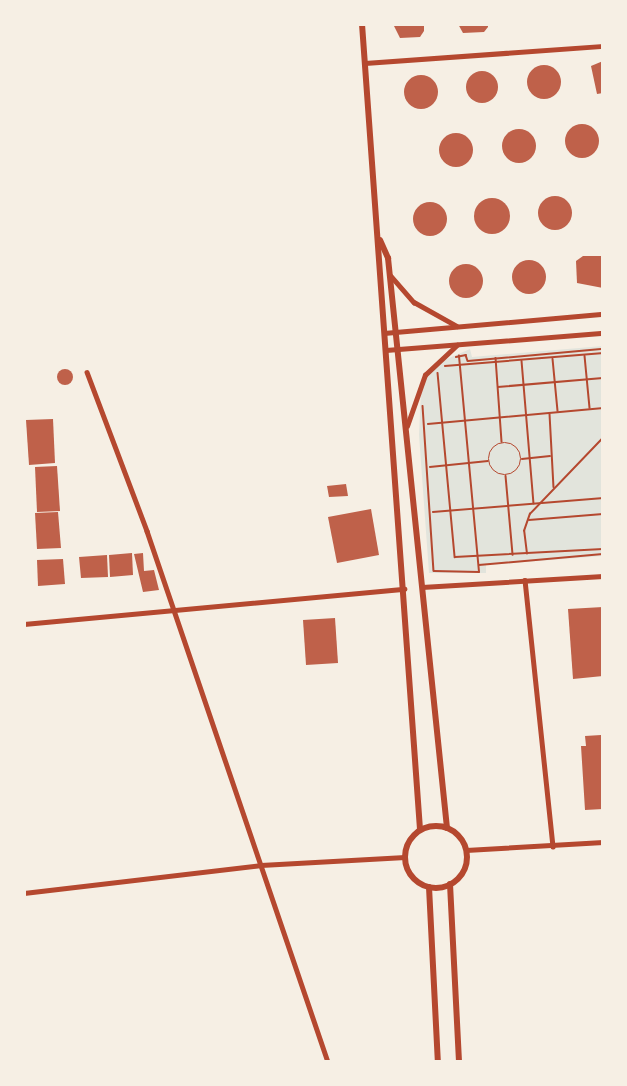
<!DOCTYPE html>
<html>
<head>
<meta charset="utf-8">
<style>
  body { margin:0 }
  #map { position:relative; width:627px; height:1086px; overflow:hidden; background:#f6efe4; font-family:"Archivo Narrow",sans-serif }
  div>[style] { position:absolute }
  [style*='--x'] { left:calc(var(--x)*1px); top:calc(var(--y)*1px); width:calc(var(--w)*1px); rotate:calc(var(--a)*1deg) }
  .green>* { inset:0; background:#e2e4dc }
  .building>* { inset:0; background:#bf614a }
  .round { border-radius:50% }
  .path>* { height:1.5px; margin:-0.75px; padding:0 0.75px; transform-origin:0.75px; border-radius:0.75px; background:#b5482f }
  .path>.ring { margin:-0.75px; padding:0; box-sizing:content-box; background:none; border:1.5px solid #b5482f; border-radius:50% }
  .service>* { height:2px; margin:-1px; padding:0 1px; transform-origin:1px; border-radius:1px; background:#b5482f }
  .minor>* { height:4.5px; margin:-2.25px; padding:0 2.25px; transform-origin:2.25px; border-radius:2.25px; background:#b5482f }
  .secondary>* { height:6px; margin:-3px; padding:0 3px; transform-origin:3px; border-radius:3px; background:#b5482f }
  .secondary>.ring { margin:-3px; padding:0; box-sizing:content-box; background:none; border:6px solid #b5482f; border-radius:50% }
  span { translate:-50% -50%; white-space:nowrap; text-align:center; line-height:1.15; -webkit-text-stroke:6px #f6efe4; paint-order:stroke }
  .frame { position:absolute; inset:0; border:26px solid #f6efe4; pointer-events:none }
</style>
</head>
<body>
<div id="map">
  <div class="green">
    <i style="clip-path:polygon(603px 346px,603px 556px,486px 565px,486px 573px,429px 573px,419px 435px,421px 390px,433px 365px,470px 349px,472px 357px)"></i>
  </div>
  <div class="building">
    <i style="clip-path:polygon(393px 24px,424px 24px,424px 31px,420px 37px,400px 38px)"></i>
    <i style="clip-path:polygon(458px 24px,488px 24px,488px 27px,484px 32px,463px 33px)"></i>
    <i style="clip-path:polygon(603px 61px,603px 93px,597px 94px,591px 66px)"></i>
    <i class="round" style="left:527px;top:65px;width:34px;height:34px"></i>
    <i class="round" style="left:466px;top:71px;width:32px;height:32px"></i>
    <i class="round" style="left:404px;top:75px;width:34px;height:34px"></i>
    <i class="round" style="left:565px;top:124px;width:34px;height:34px"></i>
    <i class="round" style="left:502px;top:129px;width:34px;height:34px"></i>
    <i class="round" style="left:439px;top:133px;width:34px;height:34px"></i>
    <i class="round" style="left:538px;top:196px;width:34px;height:34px"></i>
    <i class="round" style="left:474px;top:198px;width:36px;height:36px"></i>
    <i class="round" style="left:413px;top:202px;width:34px;height:34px"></i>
    <i style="clip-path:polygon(583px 256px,603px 256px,603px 288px,577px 283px,576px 261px)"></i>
    <i class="round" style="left:512px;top:260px;width:34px;height:34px"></i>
    <i class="round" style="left:449px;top:264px;width:34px;height:34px"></i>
    <i class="round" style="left:57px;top:369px;width:16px;height:16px"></i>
    <i style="clip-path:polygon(53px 419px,55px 463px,29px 465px,26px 420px)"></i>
    <i style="clip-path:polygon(57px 466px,60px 511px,37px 512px,35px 467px)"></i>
    <i style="clip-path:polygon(346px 484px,348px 496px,329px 497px,327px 486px)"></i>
    <i style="clip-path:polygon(371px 509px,379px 555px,337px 563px,328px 517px)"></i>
    <i style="clip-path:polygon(58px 512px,61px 548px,37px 549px,35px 513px)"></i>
    <i style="clip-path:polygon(132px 553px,133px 575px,110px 577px,109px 555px)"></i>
    <i style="clip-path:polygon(143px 553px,144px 571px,154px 570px,159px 590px,143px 592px,134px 554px)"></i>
    <i style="clip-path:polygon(107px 555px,108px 577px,81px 578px,79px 557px)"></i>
    <i style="clip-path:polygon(63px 559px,65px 584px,38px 586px,37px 560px)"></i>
    <i style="clip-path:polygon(603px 607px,603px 676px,573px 679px,568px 609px)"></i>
    <i style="clip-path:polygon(335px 618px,338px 663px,306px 665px,303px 620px)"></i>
    <i style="clip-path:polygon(601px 735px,603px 809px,585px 810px,581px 746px,586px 746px,585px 736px)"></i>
  </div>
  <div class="path">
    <i style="--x:585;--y:356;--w:52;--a:84.5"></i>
    <i style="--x:456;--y:357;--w:10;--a:-11"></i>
    <i style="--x:466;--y:355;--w:6;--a:72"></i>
    <i style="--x:468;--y:361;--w:136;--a:-5.1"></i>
    <i style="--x:496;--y:358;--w:84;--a:85.9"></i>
    <i style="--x:553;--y:359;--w:52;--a:84.5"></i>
    <i style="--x:522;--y:361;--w:143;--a:85.2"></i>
    <i style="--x:445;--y:366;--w:159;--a:-4.7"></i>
    <i style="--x:438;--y:373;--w:185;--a:84.7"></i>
    <i style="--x:455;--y:557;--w:148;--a:-3.1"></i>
    <i style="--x:498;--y:387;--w:105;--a:-4.9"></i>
    <i style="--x:423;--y:406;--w:165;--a:86.2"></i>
    <i style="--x:434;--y:571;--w:45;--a:1.3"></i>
    <i style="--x:479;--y:572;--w:217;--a:-95.3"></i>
    <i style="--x:550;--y:414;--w:73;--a:86.9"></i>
    <i style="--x:428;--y:424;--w:176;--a:-5.2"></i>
    <i class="ring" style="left:489px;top:443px;width:30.5px;height:30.5px"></i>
    <i style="--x:522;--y:459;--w:28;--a:-6"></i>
    <i style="--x:430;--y:467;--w:58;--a:-5.9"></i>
    <i style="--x:506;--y:476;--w:79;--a:84.9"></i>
    <i style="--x:433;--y:512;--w:171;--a:-4.7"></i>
    <i style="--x:529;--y:520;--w:74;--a:-4.6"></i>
    <i style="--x:527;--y:554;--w:23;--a:-97"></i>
    <i style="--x:524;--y:531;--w:18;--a:-71"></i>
    <i style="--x:530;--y:514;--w:105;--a:-46.2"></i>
    <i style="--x:479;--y:565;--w:124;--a:-5.1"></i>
  </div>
  <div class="service">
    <i style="--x:24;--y:556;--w:25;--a:90"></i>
  </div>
  <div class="minor">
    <i style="--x:365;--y:63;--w:239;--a:-4.1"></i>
    <i style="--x:391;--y:276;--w:35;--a:49"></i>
    <i style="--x:414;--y:302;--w:49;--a:29.2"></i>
    <i style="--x:384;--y:333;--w:220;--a:-5"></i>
    <i style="--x:386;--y:350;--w:218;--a:-4.5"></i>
    <i style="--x:87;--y:372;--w:170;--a:69.3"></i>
    <i style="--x:147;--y:531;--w:561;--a:71.18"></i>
    <i style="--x:407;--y:426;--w:54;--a:-70.6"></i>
    <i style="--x:425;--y:375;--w:44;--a:-43.2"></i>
    <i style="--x:525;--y:580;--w:268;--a:84"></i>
    <i style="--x:422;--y:587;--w:181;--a:-3.5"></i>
    <i style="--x:24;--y:624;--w:382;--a:-5.3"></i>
    <i style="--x:466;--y:850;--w:137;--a:-3.3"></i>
    <i style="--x:24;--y:893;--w:239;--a:-6.7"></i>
    <i style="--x:261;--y:865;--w:144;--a:-3.2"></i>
  </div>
  <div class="secondary">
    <i style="--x:362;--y:24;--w:807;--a:85.88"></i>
    <i style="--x:380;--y:240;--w:20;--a:66"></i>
    <i style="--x:388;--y:258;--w:573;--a:84.09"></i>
    <i class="ring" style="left:405px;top:826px;width:56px;height:56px"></i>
    <i style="--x:450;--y:884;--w:178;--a:87.1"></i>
    <i style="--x:429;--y:887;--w:175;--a:87.1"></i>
  </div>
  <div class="frame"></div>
</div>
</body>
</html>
